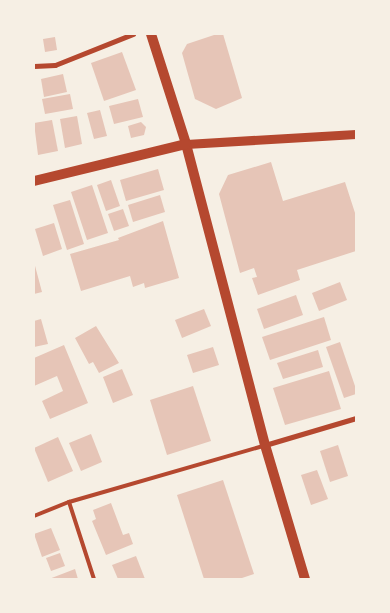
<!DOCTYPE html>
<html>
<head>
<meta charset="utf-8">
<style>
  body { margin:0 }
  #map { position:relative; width:390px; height:613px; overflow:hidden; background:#f6efe4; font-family:Montserrat,sans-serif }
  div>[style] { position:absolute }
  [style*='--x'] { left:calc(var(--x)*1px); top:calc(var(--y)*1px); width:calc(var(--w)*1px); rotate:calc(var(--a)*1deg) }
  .building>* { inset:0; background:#e6c5b7 }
  .service>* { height:4px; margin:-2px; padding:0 2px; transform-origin:2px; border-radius:2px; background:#b5482f }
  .minor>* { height:5px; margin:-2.5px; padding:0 2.5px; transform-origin:2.5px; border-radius:2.5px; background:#b5482f }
  .tertiary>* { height:9px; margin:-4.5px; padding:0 4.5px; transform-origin:4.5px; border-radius:4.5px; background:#b5482f }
  .secondary>* { height:10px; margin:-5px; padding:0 5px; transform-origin:5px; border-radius:5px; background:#b5482f }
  span { translate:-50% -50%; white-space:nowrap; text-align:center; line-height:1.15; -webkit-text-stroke:4px #f6efe4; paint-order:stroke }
  .frame { position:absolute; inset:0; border:35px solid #f6efe4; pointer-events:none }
</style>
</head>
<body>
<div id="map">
  <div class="building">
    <i style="clip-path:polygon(217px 34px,223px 34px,242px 98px,216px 109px,195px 99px,182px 53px,187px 44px)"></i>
    <i style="clip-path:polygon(55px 37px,57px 50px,45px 52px,43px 39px)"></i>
    <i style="clip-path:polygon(122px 52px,136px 90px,104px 101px,91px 63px)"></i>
    <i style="clip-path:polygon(63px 74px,67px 92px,44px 97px,41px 79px)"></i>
    <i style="clip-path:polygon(70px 94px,73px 109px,45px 114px,42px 99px)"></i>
    <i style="clip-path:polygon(138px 99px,143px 117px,114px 124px,109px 106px)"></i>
    <i style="clip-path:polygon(100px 110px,107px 136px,94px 139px,87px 113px)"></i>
    <i style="clip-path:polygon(77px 116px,82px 144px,65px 148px,60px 119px)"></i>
    <i style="clip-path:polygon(52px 120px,58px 151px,38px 155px,34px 123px)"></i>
    <i style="clip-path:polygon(141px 122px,146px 127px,144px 135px,131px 138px,128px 126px)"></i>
    <i style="clip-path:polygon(271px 162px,283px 201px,345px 182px,356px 216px,356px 251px,297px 270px,300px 280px,258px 295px,252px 278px,257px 277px,254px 268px,240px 273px,219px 194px,228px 175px)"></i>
    <i style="clip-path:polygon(158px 169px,164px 190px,126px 201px,120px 180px)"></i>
    <i style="clip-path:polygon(111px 180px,120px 206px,106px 211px,97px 185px)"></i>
    <i style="clip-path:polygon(92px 185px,108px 233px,87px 240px,71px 192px)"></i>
    <i style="clip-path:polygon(160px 195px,165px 212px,133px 222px,128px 205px)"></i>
    <i style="clip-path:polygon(70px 200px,84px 244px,67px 250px,53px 205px)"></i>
    <i style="clip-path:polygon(123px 209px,129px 226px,114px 231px,108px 214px)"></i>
    <i style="clip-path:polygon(163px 221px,179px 278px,145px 288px,144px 283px,133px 287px,130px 276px,81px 291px,70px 254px,119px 240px,118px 238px)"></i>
    <i style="clip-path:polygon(54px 223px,62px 249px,43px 256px,35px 229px)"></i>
    <i style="clip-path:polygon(34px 262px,42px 292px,34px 294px)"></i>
    <i style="clip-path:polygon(340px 282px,347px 300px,319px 311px,312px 293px)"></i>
    <i style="clip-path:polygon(296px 295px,303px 315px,264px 329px,257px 309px)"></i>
    <i style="clip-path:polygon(204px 309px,211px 326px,182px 338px,175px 320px)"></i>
    <i style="clip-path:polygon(324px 317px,331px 340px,270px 360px,262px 337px)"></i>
    <i style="clip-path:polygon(41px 319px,48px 344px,34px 347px,34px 321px)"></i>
    <i style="clip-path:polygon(96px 326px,119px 363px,99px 373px,93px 362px,89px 364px,75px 338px)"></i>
    <i style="clip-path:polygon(340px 342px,356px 389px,356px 394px,344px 398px,326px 347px)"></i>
    <i style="clip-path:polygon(64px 345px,88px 403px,50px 419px,42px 401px,63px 391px,57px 376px,34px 386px,34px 358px)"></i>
    <i style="clip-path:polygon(213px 347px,219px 365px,193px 373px,187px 355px)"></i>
    <i style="clip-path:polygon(318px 350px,323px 367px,283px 379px,277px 363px)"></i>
    <i style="clip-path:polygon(122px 369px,133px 395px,113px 403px,103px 377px)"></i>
    <i style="clip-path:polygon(329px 371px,341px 409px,285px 425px,273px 388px)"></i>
    <i style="clip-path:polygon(193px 386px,211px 441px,167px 455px,150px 400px)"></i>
    <i style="clip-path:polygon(91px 434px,102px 462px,81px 471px,69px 443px)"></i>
    <i style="clip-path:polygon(58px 437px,73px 471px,48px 482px,34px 448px)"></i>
    <i style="clip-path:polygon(338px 445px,348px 476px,330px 482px,320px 451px)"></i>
    <i style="clip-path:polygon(317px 470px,328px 499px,311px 505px,301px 475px)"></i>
    <i style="clip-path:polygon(223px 480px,254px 574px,239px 579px,204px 579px,177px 495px)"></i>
    <i style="clip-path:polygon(111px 503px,123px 535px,129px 533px,133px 544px,106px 555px,92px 521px,96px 519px,93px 510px)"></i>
    <i style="clip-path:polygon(51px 528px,60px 550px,42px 557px,34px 534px)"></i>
    <i style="clip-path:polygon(60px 553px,65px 566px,51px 571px,46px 558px)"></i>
    <i style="clip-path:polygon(136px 556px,145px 579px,118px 579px,112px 565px)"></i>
    <i style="clip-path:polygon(75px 569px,78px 579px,49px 579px)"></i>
  </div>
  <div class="service">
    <i style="--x:69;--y:502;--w:81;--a:72"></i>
    <i style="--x:34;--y:516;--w:38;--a:-22"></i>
    <i style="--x:69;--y:502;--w:202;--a:-16.1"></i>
  </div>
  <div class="minor">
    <i style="--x:34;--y:66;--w:21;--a:-3"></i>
    <i style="--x:55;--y:65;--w:84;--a:-21.7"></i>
    <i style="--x:265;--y:445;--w:95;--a:-16.5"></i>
  </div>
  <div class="tertiary">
    <i style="--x:186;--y:144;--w:170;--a:-3.4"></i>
  </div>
  <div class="secondary">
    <i style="--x:151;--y:34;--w:115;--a:72.3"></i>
    <i style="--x:186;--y:144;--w:311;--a:75.3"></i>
    <i style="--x:265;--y:445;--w:140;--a:73.4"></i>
    <i style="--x:34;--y:181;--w:156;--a:-13.7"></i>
  </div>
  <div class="frame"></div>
</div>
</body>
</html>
